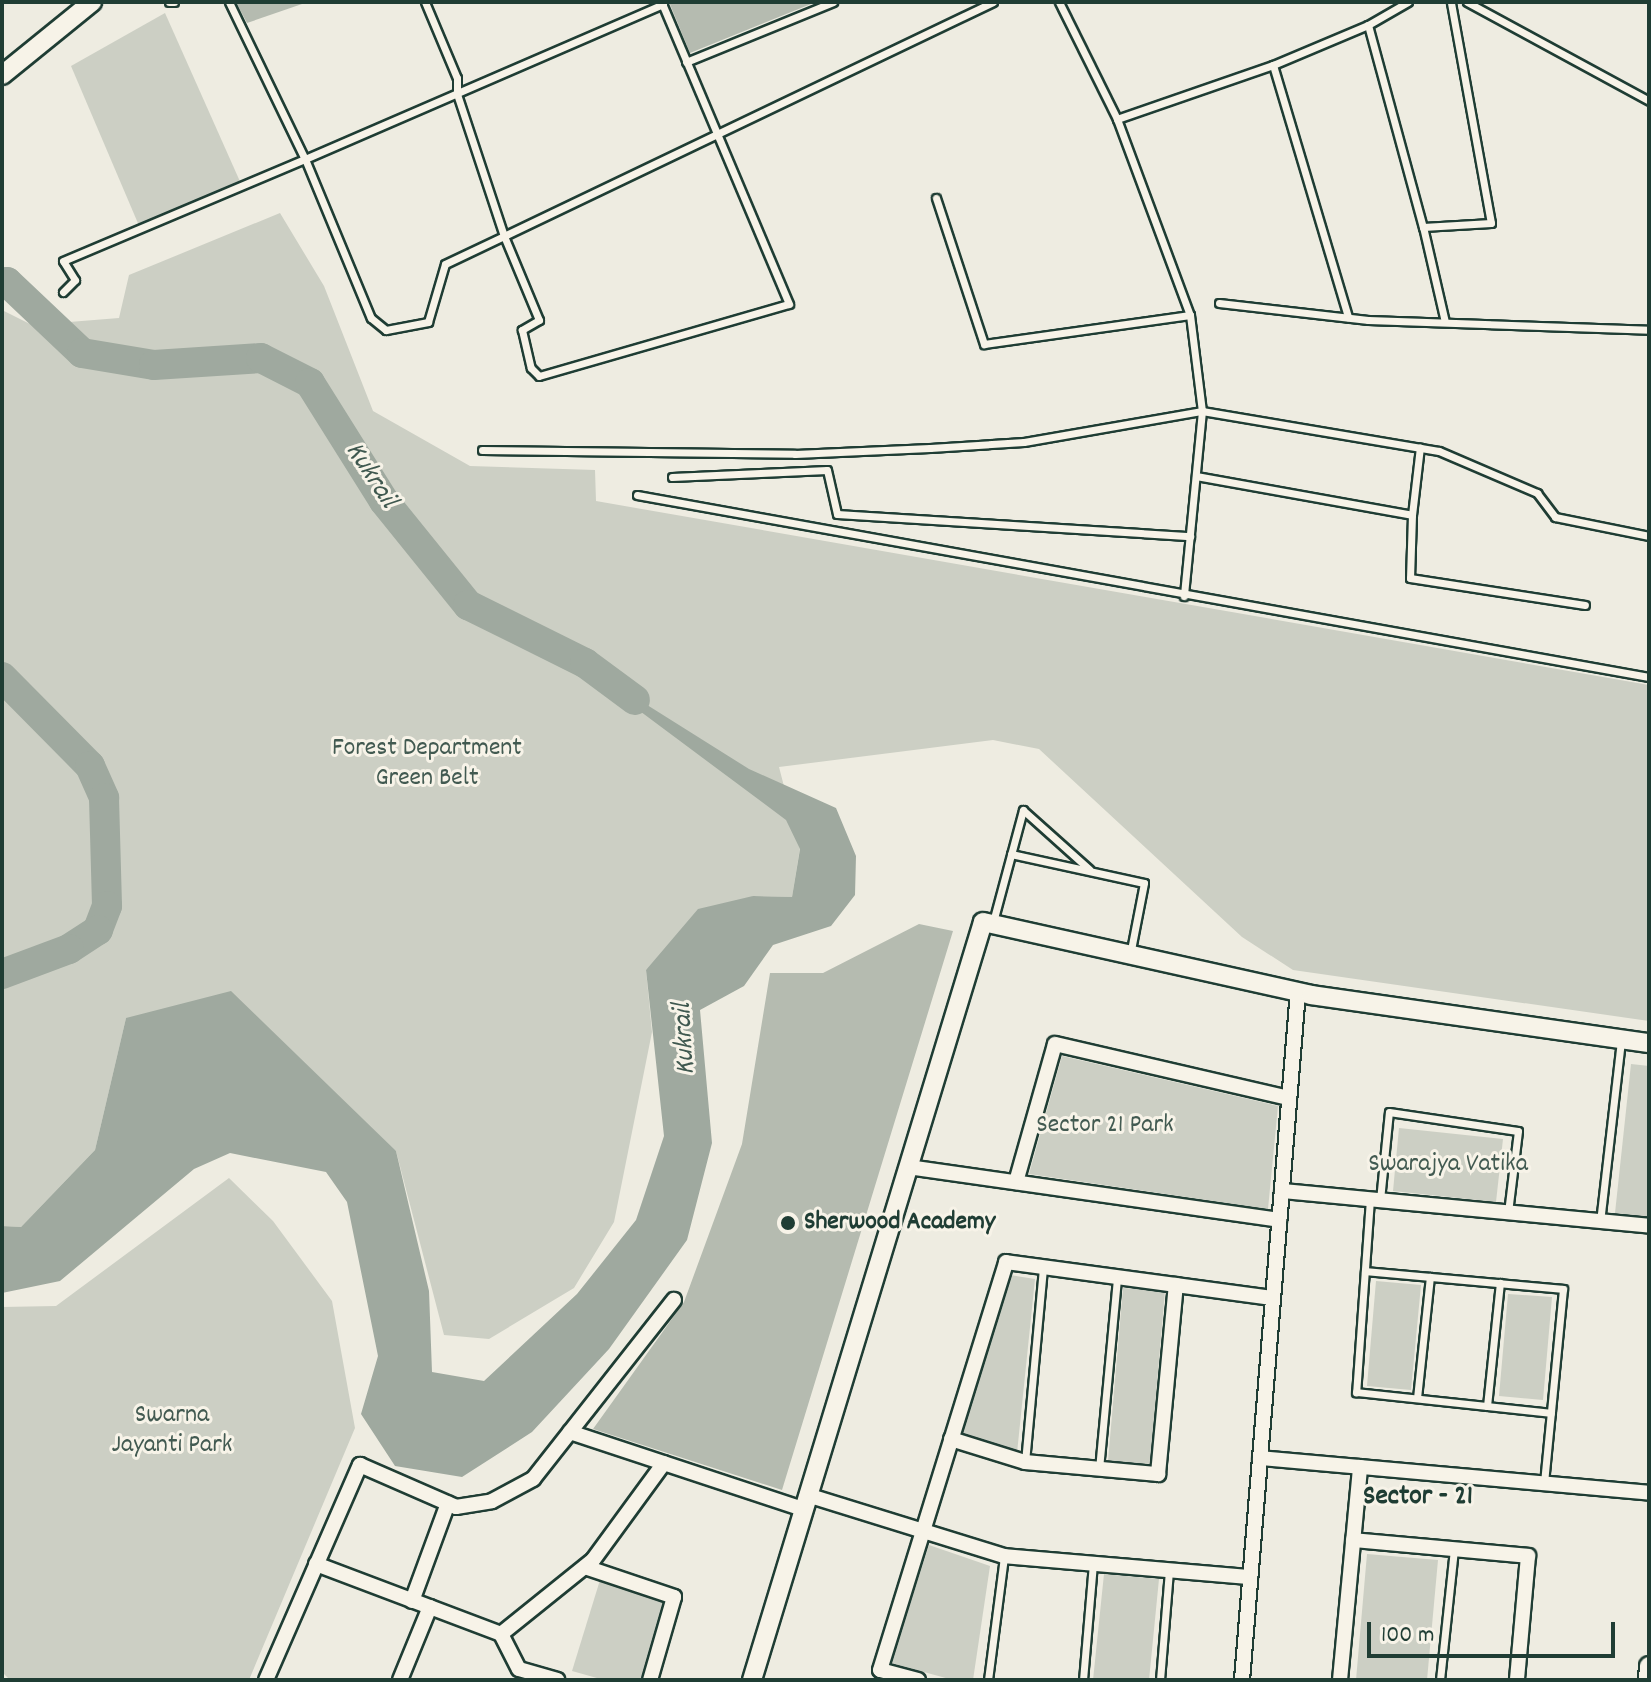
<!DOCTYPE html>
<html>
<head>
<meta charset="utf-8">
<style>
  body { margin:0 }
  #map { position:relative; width:1651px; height:1682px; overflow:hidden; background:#eeece1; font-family:Dekko,sans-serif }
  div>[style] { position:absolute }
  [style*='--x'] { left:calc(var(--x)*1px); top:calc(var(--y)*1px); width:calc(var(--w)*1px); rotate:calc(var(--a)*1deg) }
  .green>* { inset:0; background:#cccfc4 }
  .water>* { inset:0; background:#9fa99f }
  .river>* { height:30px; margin:-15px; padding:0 15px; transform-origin:15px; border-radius:15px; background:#9fa99f }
  .building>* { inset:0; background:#b5bbb0 }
  .roads { filter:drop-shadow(2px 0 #1f3d34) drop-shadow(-2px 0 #1f3d34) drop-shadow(0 2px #1f3d34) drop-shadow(0 -2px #1f3d34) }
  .service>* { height:7px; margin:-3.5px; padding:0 3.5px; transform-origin:3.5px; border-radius:3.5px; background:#f7f3e8 }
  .minor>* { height:14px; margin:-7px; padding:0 7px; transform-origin:7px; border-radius:7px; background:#f7f3e8 }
  .tertiary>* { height:18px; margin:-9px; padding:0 9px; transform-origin:9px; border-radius:9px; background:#f7f3e8 }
  .dots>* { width:22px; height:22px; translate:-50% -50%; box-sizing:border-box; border:4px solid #f7f3e8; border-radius:50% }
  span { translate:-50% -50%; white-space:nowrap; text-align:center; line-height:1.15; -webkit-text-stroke:6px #f7f3e8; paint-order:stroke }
  .park-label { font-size:26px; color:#425a51 }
  .poi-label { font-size:26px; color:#1f3d34; font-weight:700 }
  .left { translate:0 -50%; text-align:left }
  .water-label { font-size:28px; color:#3f584f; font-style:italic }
  .neighbourhood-label { font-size:28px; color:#1f3d34; font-weight:700 }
  .frame { position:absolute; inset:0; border:4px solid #1f3d34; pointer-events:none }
  .scale { position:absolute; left:1367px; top:1622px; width:248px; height:36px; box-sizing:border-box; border:4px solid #1f3d34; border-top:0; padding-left:10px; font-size:24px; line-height:28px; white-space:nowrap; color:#1f3d34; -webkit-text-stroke:6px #f7f3e8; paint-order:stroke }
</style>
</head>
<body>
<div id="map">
  <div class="green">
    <i style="clip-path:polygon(165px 13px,242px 186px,140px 228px,71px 66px)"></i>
    <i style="clip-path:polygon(280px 213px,324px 286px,373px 411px,470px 466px,595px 470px,596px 501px,1649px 685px,1649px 1021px,1293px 970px,1242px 937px,1039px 749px,993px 740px,779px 767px,800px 848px,792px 897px,753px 896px,646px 970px,652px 1032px,614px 1222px,574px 1288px,489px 1339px,444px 1335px,396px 1151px,126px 1018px,95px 1150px,21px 1227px,2px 1226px,2px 310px,32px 325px,119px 318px,129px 275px)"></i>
    <i style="clip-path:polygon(1062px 1056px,1278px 1106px,1268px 1209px,1029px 1174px)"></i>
    <i style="clip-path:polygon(1631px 1064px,1649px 1066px,1649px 1217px,1615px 1213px)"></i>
    <i style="clip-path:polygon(1399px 1128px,1503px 1139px,1496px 1202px,1393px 1191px)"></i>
    <i style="clip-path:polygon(229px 1178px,273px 1221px,332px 1301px,355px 1428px,249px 1680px,10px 1680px,2px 1672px,2px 1307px,56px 1306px)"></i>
    <i style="clip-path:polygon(1010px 1275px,1035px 1279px,1017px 1453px,962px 1435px)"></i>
    <i style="clip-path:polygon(1376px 1281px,1421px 1285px,1411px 1390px,1367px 1386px)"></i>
    <i style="clip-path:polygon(1123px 1288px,1165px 1291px,1150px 1464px,1108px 1461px)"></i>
    <i style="clip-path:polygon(1508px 1294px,1552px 1297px,1543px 1400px,1499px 1396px)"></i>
    <i style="clip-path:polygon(929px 1545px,990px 1566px,973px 1680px,953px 1680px,891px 1663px)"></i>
    <i style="clip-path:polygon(1367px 1554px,1438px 1560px,1427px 1680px,1356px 1680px)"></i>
    <i style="clip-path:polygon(1104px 1574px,1159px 1579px,1149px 1680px,1093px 1680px)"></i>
    <i style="clip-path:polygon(600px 1580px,667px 1601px,643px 1680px,604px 1680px,572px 1671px)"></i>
  </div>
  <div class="water">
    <i style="clip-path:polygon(601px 676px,749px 769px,836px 808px,856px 856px,855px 895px,831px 926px,773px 945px,744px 986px,700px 1010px,712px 1143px,687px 1240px,609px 1349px,532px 1432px,462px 1477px,395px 1466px,361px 1414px,378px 1356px,347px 1202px,326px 1172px,230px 1153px,194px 1169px,60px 1281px,2px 1293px,2px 1226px,21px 1227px,95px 1150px,126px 1018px,231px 991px,396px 1151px,429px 1291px,432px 1372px,484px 1381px,577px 1294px,636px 1220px,664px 1136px,646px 970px,698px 909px,753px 896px,792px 897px,800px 849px,786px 820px,617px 694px)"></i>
  </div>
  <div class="river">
    <i style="--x:2;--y:283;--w:5;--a:-11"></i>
    <i style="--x:7;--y:282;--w:103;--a:43.4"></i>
    <i style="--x:82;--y:353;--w:73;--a:9.5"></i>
    <i style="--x:154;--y:365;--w:107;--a:-3.7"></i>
    <i style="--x:261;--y:358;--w:55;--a:27"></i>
    <i style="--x:310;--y:383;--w:139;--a:57.9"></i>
    <i style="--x:384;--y:501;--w:134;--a:51.1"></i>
    <i style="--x:468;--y:605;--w:131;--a:26.4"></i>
    <i style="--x:585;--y:663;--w:62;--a:36.5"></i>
    <i style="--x:2;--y:677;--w:125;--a:45.3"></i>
    <i style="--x:90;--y:766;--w:35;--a:66"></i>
    <i style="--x:104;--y:798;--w:108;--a:88.4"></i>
    <i style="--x:107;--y:906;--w:26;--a:111"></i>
    <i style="--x:98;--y:930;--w:35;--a:147"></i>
    <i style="--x:69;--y:949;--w:72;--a:159.5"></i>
  </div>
  <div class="building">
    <i style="clip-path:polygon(236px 2px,301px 2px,302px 4px,247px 23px)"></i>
    <i style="clip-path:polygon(669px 2px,816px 2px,690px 53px)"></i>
    <i style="clip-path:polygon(919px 924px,953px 931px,782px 1490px,593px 1429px,684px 1302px,742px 1144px,770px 973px,823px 973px)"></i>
  </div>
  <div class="roads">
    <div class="service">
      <i style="--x:169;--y:2;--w:5;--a:0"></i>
      <i style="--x:229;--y:2;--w:174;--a:64.2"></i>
      <i style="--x:305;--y:159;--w:390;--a:-23.4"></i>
      <i style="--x:425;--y:2;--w:82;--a:67.2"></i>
      <i style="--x:457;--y:78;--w:16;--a:90"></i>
      <i style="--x:457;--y:94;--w:150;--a:71.7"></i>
      <i style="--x:504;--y:236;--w:542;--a:-25.57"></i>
      <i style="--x:1059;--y:2;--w:131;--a:63.6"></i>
      <i style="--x:1117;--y:119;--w:209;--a:69.6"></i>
      <i style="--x:1190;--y:315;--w:97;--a:82.9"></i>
      <i style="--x:1202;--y:411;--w:186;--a:95.6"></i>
      <i style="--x:1467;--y:2;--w:207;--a:28.5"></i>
      <i style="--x:1368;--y:25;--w:46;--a:-29.9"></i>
      <i style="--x:686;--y:62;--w:159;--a:-22.2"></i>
      <i style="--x:1273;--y:65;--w:103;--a:-22.8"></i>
      <i style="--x:1368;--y:25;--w:209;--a:74.8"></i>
      <i style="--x:1117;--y:119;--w:165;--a:-19.1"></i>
      <i style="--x:1273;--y:65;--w:263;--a:73.4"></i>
      <i style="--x:936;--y:198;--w:154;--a:71.8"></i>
      <i style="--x:984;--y:344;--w:208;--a:-8"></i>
      <i style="--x:63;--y:292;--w:17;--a:-45"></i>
      <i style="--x:75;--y:280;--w:22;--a:-122"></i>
      <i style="--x:63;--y:261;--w:263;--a:-22.9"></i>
      <i style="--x:305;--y:159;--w:172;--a:67.5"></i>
      <i style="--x:371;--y:318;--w:19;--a:39"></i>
      <i style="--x:386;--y:330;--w:43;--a:-10.8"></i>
      <i style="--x:428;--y:322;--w:60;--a:-73.7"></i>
      <i style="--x:445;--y:264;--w:65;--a:-25.4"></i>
      <i style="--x:504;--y:236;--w:91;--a:67.4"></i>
      <i style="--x:539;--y:320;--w:20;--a:150"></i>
      <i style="--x:522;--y:330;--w:39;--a:77"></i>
      <i style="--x:531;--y:368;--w:11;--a:45"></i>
      <i style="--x:539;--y:376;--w:260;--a:-16.1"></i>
      <i style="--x:789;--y:304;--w:324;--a:-112.9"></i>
      <i style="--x:1219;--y:303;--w:150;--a:6.5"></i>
      <i style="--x:1368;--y:320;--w:281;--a:2"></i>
      <i style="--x:1445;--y:322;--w:98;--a:-103"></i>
      <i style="--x:1423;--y:227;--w:68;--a:-3.4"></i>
      <i style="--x:1491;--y:223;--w:225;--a:-100.3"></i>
      <i style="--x:482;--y:450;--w:313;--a:0.7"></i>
      <i style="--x:795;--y:454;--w:135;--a:-2.5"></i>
      <i style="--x:930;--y:448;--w:94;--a:-3.7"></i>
      <i style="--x:1024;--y:442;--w:181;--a:-9.9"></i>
      <i style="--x:1202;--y:411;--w:240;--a:9.6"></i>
      <i style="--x:1439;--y:451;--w:107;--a:23.2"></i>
      <i style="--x:1537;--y:493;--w:30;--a:53"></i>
      <i style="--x:1555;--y:517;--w:96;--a:11.4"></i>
      <i style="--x:1196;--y:476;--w:219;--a:10.2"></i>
      <i style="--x:1412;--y:515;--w:68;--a:-83.3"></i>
      <i style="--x:672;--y:477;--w:155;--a:-2.6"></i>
      <i style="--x:827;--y:470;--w:45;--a:77.2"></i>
      <i style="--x:837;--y:514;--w:354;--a:3.6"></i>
      <i style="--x:637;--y:495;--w:1028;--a:10.2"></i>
      <i style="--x:1412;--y:515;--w:63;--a:91.8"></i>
      <i style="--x:1410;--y:578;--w:177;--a:8.8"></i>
      <i style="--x:1011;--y:854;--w:136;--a:12.3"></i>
      <i style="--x:1144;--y:883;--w:73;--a:101"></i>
      <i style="--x:993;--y:922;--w:116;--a:-75"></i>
      <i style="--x:1023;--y:810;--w:89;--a:41.8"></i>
      <i style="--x:1370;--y:1199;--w:194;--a:94.1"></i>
      <i style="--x:1356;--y:1392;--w:196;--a:6.1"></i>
      <i style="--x:1380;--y:1200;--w:88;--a:-84.2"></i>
      <i style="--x:1389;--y:1112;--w:130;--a:8.4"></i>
      <i style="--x:1518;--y:1131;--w:83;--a:97"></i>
      <i style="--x:1600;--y:1222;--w:182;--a:-83.4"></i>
      <i style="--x:1365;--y:1271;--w:199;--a:5.2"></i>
      <i style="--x:1563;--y:1289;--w:195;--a:95.6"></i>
      <i style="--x:1417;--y:1398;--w:122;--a:-83.9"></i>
      <i style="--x:1487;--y:1406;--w:124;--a:-84"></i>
      <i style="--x:1025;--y:1462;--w:196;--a:-84.7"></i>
      <i style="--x:1099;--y:1469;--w:193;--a:-84.6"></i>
      <i style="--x:988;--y:1680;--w:125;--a:-82.6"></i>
      <i style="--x:1083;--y:1680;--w:116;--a:-85.1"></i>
      <i style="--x:1160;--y:1680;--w:109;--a:-85.3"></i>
      <i style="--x:1440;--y:1680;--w:132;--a:-83.9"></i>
    </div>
    <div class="minor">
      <i style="--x:908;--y:1167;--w:375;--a:8.1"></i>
      <i style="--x:1016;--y:1182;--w:143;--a:-74.2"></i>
      <i style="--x:1055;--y:1044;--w:240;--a:13"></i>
      <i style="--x:1282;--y:1191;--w:369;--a:5.4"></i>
      <i style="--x:570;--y:1432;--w:245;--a:18.3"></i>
      <i style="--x:951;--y:1439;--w:77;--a:17.3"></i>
      <i style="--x:1025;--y:1462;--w:134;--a:5.2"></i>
      <i style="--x:1158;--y:1474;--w:190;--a:-84.6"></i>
      <i style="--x:1260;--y:1458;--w:391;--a:5.1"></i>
      <i style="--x:807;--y:1495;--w:206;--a:17.2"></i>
      <i style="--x:1004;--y:1556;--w:247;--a:4.9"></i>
      <i style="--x:1353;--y:1540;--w:176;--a:5.2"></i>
      <i style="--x:1528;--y:1556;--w:124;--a:95.1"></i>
      <i style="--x:316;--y:1564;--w:198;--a:20.7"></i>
      <i style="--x:501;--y:1634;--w:39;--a:63"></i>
      <i style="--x:519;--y:1669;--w:40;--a:16"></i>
      <i style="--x:585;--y:1567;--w:94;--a:18.6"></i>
      <i style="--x:674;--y:1597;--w:86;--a:106.1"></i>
      <i style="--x:412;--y:1601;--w:104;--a:-69.8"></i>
      <i style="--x:501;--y:1634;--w:118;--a:-38.8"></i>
      <i style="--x:593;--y:1560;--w:120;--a:-53.8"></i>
      <i style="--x:266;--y:1680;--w:235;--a:-66.4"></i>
      <i style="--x:360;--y:1465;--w:105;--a:23.6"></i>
      <i style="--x:456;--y:1507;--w:36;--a:-9"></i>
      <i style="--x:492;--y:1501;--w:47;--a:-28.2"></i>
      <i style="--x:533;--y:1479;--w:228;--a:-51.8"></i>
      <i style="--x:400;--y:1680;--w:79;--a:-67.7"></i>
      <i style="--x:918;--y:1680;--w:39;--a:-165"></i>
      <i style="--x:880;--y:1670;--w:427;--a:-72.8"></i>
      <i style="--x:1006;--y:1262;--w:269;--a:7.7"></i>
      <i style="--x:1242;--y:1680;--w:690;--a:-85.35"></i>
      <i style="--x:1340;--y:1680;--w:214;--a:-84.6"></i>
    </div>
    <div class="tertiary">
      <i style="--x:2;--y:75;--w:116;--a:-39"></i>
      <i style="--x:752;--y:1680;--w:792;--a:-73.05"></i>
      <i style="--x:983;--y:922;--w:336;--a:12.5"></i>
      <i style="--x:1311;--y:995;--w:341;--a:8.1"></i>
      <i style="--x:1648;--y:1680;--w:14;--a:-86"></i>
    </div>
  </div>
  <div class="dots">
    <i style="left:788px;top:1223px;background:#1f3d34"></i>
  </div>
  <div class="park-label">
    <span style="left:427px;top:764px">Forest Department<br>Green Belt</span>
    <span style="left:1105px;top:1126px">Sector 21 Park</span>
    <span style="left:1448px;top:1165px">Swarajya Vatika</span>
    <span style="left:172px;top:1431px">Swarna<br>Jayanti Park</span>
  </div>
  <div class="poi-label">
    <span class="left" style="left:804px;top:1223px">Sherwood Academy</span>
  </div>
  <div class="water-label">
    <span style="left:370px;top:476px;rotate:57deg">Kukrail</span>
    <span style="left:686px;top:1039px;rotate:-93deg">Kukrail</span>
  </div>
  <div class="neighbourhood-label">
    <span style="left:1418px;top:1498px">Sector - 21</span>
  </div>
  <div class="frame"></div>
  <div class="scale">100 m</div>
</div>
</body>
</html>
